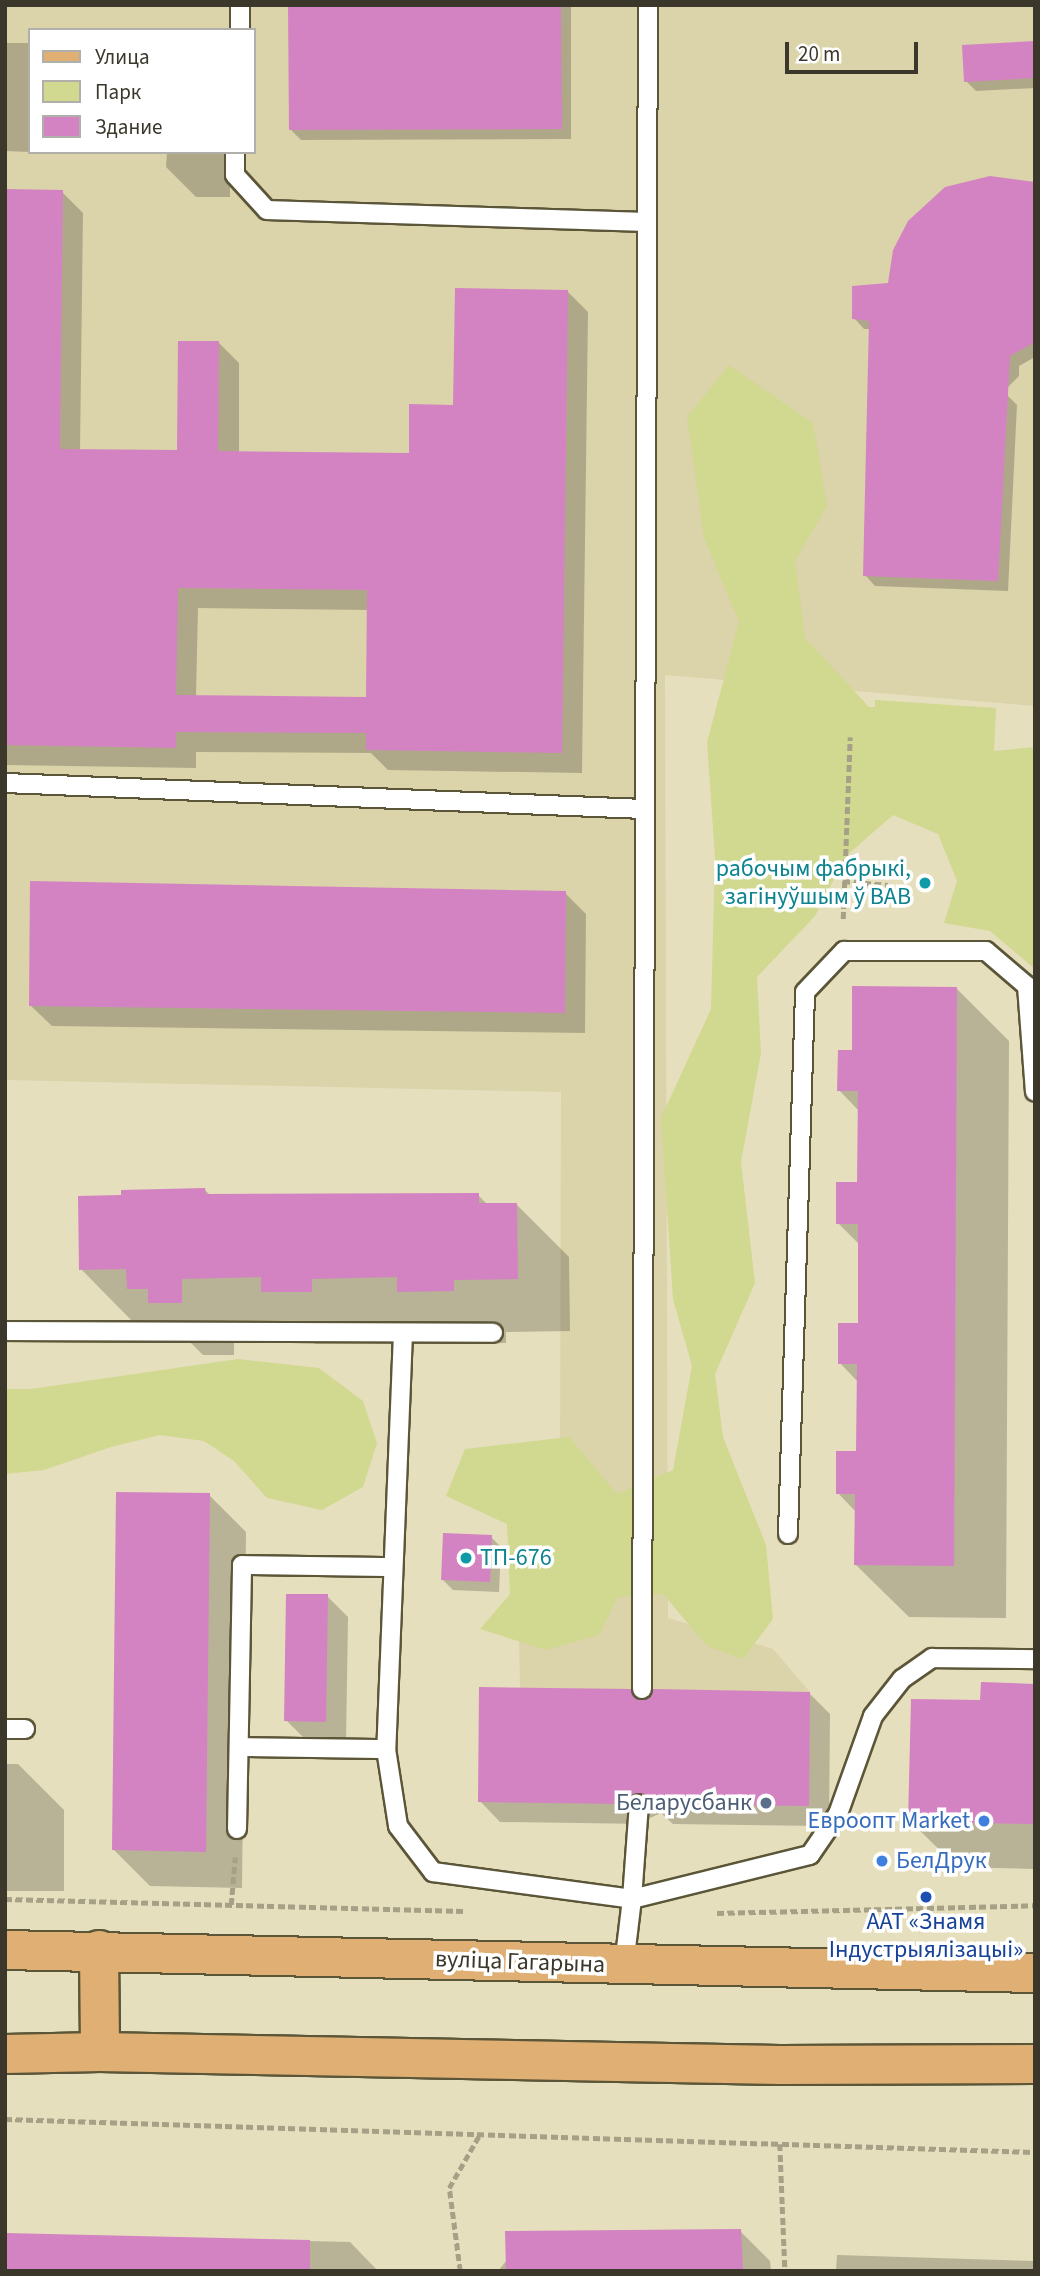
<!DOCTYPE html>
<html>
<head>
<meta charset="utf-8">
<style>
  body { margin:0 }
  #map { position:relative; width:1040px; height:2276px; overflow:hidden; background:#e6dfbd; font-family:"Source Sans 3",sans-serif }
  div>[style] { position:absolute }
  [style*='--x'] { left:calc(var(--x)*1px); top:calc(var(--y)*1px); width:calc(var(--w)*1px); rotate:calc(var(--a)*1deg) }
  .built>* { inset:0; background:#dbd3aa }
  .green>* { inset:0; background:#d1d890 }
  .shadow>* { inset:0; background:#0003 }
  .building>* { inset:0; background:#d383c2 }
  .path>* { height:4.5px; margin-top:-2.25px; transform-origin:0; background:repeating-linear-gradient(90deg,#a6a086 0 7px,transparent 0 10.5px) }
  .roads { filter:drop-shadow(2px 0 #5c5639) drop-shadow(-2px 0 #5c5639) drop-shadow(0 2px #5c5639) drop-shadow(0 -2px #5c5639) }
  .service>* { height:18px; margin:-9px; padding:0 9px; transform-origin:9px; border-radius:9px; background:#fff }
  .primary>* { height:38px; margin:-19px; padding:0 19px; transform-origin:19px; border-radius:19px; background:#dfaf73 }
  .dots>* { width:19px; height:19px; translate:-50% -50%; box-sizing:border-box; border:4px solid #fff; border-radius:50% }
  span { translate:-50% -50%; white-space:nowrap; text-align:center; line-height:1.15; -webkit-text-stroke:7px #fff; paint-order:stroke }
  .culture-label { font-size:24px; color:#0d838f }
  .right { translate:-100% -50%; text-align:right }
  .left { translate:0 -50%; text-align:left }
  .service-label { font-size:24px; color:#4e5e75 }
  .shop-label { font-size:24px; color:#366cbe }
  .transit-label { font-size:24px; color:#164399 }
  .street-label { font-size:24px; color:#3b382b }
  .frame { position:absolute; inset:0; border:7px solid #3b382b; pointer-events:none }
  .legend { position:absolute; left:28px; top:28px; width:228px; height:126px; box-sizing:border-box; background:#fff; border:2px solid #b1afaa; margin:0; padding:9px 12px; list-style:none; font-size:21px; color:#3b382b }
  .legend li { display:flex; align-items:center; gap:14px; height:35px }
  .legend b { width:35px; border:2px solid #b1afaa }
  .scale { position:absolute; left:785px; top:42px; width:133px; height:32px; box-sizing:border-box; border:4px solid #3b382b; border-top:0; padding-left:9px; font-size:21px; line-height:24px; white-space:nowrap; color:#3b382b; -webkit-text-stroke:5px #fff; paint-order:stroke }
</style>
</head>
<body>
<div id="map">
  <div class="built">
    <i style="clip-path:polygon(evenodd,5px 5px,1035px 5px,1035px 706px,665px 675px,668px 1618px,773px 1649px,810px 1692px,520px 1688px,516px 1490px,560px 1481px,561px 1092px,5px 1080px,5px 5px,30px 30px,254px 30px,254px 152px,30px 152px,30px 30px)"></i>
  </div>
  <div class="green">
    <i style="clip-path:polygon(729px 365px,813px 423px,827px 506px,795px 561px,805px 638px,869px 707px,875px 707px,875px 700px,996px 708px,994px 751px,1035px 747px,1035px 969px,990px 931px,944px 923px,957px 881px,938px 834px,893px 815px,846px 856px,815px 916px,757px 977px,761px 1053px,741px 1162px,755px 1283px,715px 1374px,723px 1437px,766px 1545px,773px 1619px,743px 1659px,707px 1646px,663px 1594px,618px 1597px,599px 1635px,546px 1650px,480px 1629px,510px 1594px,507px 1524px,446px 1496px,465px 1449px,569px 1437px,617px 1494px,673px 1470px,692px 1366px,673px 1299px,661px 1118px,711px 1009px,715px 858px,707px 742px,739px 622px,704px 538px,687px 417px)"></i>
    <i style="clip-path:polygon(238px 1359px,319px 1368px,363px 1401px,377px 1443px,363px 1487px,322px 1510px,267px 1498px,234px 1461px,204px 1441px,160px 1435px,111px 1447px,44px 1470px,5px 1474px,5px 1389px,31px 1389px)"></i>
  </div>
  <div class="shadow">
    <i style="clip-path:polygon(290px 5px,571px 5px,571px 139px,301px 140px,291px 130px)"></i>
    <i style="clip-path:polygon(5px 43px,30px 43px,30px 152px,5px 151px)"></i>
    <i style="clip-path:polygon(1035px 43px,1035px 88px,976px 91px,966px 81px)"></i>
    <i style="clip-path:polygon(167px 152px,230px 152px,230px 197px,196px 197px,166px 167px)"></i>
    <i style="clip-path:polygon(1035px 184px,1035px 357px,1019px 366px,1019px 376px,1001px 394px,1007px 395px,1017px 405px,1008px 591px,875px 586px,865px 575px,870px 329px,864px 329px,854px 318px,890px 285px)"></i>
    <i style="clip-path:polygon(evenodd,5px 191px,62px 192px,83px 213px,80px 451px,178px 452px,219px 343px,239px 363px,239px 453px,411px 455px,567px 291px,588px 312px,582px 773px,388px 770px,371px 753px,196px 752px,196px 768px,5px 765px,5px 191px,198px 608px,369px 610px,368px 699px,196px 697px,198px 608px)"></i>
    <i style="clip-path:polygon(565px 893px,586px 914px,585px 1033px,52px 1026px,31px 1006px)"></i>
    <i style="clip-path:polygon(956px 988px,1009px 1041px,1006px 1618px,909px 1617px,856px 1565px,856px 1512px,838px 1493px,858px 1453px,858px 1382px,840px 1363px,859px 1325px,860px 1245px,838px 1223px,859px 1184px,859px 1111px,839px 1090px,854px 1052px)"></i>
    <i style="clip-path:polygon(205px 1190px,210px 1195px,478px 1195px,488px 1205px,516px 1204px,569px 1257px,570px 1331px,506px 1332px,506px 1343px,452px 1344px,437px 1329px,364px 1330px,364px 1343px,315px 1344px,301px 1330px,234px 1331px,234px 1355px,203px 1355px,189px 1341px,181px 1341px,161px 1321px,133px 1322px,81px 1269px,123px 1197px)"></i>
    <i style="clip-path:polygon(209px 1495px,246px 1532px,242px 1888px,150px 1886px,113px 1849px)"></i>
    <i style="clip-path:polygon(491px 1537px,501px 1547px,499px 1592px,453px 1590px,442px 1579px)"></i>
    <i style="clip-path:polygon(327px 1596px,348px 1617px,346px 1742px,307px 1741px,286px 1720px)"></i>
    <i style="clip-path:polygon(1035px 1685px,1035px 1869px,957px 1867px,910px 1821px,982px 1702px)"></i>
    <i style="clip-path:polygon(630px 1691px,641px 1702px,809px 1693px,830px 1714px,829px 1826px,673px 1824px,661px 1813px,650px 1818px,648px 1824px,500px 1822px,480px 1801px)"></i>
    <i style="clip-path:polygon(5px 1764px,18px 1764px,64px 1810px,64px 1891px,5px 1891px)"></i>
    <i style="clip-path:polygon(740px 2231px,770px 2261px,771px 2271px,498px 2271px,507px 2260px)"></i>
    <i style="clip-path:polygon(5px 2234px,350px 2242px,378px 2271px,5px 2271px)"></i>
    <i style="clip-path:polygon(837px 2255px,1035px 2261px,1035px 2271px,836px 2271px)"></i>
  </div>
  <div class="building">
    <i style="clip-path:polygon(288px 5px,561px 5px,562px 129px,289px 130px)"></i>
    <i style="clip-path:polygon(1035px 41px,1035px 78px,964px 82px,962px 45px)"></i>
    <i style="clip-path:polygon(990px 176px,1035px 182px,1035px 342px,1010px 356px,998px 581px,863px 576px,869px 321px,852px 319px,852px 286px,888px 283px,893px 250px,908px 221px,945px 187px)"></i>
    <i style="clip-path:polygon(evenodd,5px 189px,63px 190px,60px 449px,177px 450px,178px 341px,219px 341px,218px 451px,409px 453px,409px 404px,453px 405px,455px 288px,568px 290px,562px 753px,366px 750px,366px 733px,176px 732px,176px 748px,5px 745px,5px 189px,178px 588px,367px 590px,366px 697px,176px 695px,178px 588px)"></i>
    <i style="clip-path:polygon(30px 881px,566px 891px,565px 1013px,29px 1006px)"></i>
    <i style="clip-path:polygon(852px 986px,957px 987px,954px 1566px,854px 1565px,855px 1494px,836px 1494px,836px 1451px,856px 1451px,857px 1364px,838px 1364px,838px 1323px,858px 1323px,858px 1224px,836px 1224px,836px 1182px,857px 1182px,858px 1091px,837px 1091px,838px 1050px,852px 1050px)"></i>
    <i style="clip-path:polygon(205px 1188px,206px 1194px,479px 1193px,479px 1203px,517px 1203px,518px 1279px,454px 1280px,454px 1291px,397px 1292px,397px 1277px,312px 1279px,312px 1292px,261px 1292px,261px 1277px,182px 1279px,182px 1303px,148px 1303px,148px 1289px,127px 1289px,126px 1269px,79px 1270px,78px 1196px,121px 1195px,121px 1190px)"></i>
    <i style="clip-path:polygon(116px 1492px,210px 1493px,206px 1852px,112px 1850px)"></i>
    <i style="clip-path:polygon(443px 1533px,492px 1535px,490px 1582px,441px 1580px)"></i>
    <i style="clip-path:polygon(286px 1594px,328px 1594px,326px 1722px,284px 1721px)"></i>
    <i style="clip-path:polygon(981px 1682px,1035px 1684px,1035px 1824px,908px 1822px,911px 1699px,980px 1700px)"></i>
    <i style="clip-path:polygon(479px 1687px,631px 1689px,633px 1695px,641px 1700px,648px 1698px,653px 1689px,810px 1692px,809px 1806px,650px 1804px,646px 1795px,639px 1793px,630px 1797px,628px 1804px,478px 1802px)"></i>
    <i style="clip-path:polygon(741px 2229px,743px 2271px,506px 2271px,505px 2231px)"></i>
    <i style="clip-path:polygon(5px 2233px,310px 2240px,310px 2271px,5px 2271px)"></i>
  </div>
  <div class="path">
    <i style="--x:843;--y:881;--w:45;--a:5.1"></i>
    <i style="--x:843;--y:919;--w:182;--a:-87.8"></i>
    <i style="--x:5;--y:1899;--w:459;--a:1.5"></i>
    <i style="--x:231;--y:1905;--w:48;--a:-85.2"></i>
    <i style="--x:717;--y:1913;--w:318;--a:-1.4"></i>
    <i style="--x:5;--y:2119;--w:1031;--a:1.84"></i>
    <i style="--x:780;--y:2144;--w:127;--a:87.7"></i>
    <i style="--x:460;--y:2271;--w:84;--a:-97.5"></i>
    <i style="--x:449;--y:2188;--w:62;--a:-60.1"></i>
  </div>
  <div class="roads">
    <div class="service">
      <i style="--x:240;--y:30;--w:25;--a:-90"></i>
      <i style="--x:235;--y:152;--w:23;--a:90"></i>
      <i style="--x:235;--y:175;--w:47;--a:47.6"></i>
      <i style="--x:267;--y:210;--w:379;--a:1.8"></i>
      <i style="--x:5;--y:783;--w:640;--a:2.33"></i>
      <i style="--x:5;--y:1331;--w:488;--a:0.2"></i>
      <i style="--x:403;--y:1333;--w:416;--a:92.3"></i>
      <i style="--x:386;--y:1749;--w:78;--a:81.1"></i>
      <i style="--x:398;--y:1826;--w:58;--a:52.7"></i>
      <i style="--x:433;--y:1872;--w:201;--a:7.7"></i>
      <i style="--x:632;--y:1899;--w:95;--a:-85.8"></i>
      <i style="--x:788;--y:1534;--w:542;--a:-88.2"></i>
      <i style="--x:805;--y:992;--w:57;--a:-46.4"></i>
      <i style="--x:844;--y:951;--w:142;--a:0"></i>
      <i style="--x:986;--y:951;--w:54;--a:40.5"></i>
      <i style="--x:1027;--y:986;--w:106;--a:85.7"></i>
      <i style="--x:642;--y:1689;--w:1684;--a:-89.8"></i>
      <i style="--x:5;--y:1729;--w:20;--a:0"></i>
      <i style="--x:239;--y:1747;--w:147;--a:0.8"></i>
      <i style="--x:237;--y:1829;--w:264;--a:-88.9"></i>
      <i style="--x:242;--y:1565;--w:151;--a:0.8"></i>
      <i style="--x:624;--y:1965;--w:66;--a:-83.1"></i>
      <i style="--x:632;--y:1899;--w:183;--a:-13.9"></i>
      <i style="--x:810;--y:1855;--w:50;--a:-55.7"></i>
      <i style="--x:838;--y:1814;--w:104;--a:-70.3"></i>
      <i style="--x:873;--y:1716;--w:47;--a:-51.9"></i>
      <i style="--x:902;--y:1679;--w:37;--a:-35"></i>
      <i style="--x:932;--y:1658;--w:103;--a:0.6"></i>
    </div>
    <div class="primary">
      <i style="--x:5;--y:1950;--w:1030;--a:1.28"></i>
      <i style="--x:99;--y:1950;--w:102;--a:89.4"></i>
      <i style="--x:5;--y:2054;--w:95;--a:-1.2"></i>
      <i style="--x:100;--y:2052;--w:680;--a:1.1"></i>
      <i style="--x:780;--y:2065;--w:255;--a:-0.2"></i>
    </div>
  </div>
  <div class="dots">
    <i style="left:925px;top:883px;background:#0f9aa8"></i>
    <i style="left:466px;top:1558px;background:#0f9aa8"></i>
    <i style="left:766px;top:1803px;background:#5c6f8a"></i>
    <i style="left:984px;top:1821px;background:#3f7fe0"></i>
    <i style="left:882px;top:1861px;background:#3f7fe0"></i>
    <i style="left:926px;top:1897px;background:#1a4fb4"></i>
  </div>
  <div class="culture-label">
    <span class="right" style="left:911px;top:883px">рабочым фабрыкі,<br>загінуўшым ў ВАВ</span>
    <span class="left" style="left:480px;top:1558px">ТП-676</span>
  </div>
  <div class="service-label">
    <span class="right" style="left:752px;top:1803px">Беларусбанк</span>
  </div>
  <div class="shop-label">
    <span class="right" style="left:970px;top:1821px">Евроопт Market</span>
    <span class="left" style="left:896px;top:1861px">БелДрук</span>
  </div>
  <div class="transit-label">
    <span style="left:926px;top:1936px">ААТ «Знамя<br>Індустрыялізацыі»</span>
  </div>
  <div class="street-label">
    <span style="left:520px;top:1962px;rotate:2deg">вуліца Гагарына</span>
  </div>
  <div class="frame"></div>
  <ul class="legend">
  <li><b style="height:9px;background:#dfaf73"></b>Улица</li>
  <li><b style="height:19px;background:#d1d890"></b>Парк</li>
  <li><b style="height:19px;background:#d383c2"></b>Здание</li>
  </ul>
  <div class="scale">20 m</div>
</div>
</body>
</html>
